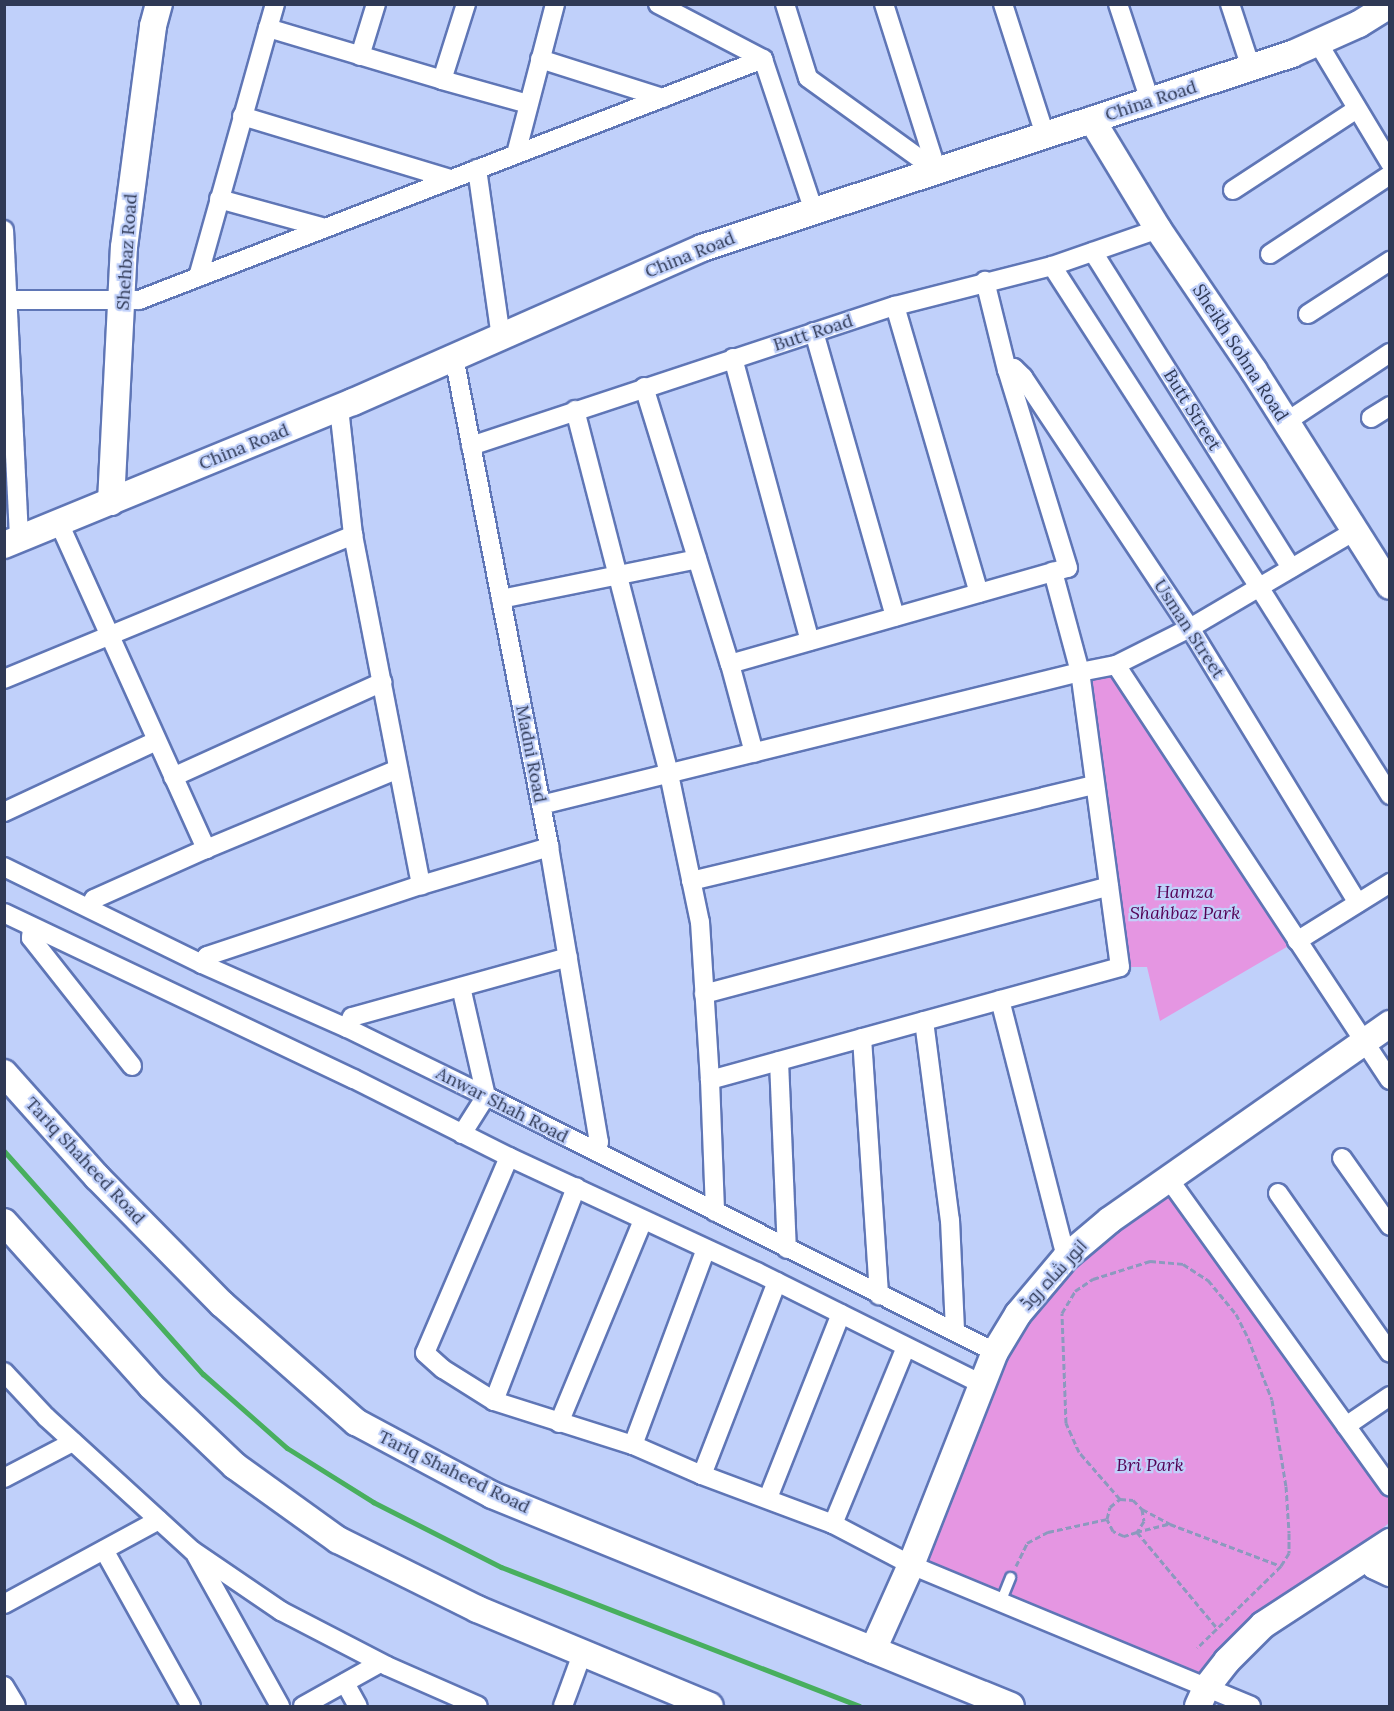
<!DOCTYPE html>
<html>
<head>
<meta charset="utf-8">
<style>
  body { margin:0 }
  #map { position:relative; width:1394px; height:1711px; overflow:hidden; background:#c0d0fa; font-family:Lora,Cairo,serif }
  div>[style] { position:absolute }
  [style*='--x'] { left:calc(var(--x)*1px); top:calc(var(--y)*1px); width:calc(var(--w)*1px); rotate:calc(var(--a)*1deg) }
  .green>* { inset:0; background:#e596e2 }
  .stream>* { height:5px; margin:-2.5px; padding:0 2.5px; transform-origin:2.5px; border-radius:2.5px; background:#48af5e }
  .path>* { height:3px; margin-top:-1.5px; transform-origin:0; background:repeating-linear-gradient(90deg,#8c99be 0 6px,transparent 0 9px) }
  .roads { filter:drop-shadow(2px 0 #5f76b6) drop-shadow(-2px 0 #5f76b6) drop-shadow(0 2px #5f76b6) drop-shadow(0 -2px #5f76b6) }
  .lane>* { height:9px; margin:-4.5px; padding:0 4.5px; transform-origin:4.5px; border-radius:4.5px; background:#fff }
  .street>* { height:18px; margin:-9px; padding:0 9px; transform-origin:9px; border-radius:9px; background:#fff }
  .secondary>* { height:26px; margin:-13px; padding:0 13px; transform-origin:13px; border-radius:13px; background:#fff }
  span { translate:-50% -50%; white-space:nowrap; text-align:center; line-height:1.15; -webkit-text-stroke:4.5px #c0d0fa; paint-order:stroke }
  .street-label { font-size:18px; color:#2f3955 }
  .park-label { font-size:18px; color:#530054; font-style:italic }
  .frame { position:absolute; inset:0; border:6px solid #2f3955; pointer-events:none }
</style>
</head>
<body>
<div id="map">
  <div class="green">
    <i style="clip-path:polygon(1116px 665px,1297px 941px,1160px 1021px,1147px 967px,1120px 967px,1080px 672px)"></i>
    <i style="clip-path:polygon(1166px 1188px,1389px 1498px,1389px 1523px,1356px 1550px,1283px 1594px,1244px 1627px,1196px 1676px,924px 1562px,1007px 1356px,1028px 1317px,1072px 1265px)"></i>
  </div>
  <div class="stream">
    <i style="--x:4;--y:1151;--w:299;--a:48.3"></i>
    <i style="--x:203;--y:1374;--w:112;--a:41.4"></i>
    <i style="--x:287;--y:1448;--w:102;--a:32.1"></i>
    <i style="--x:373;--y:1502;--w:144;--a:26.9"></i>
    <i style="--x:501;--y:1567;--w:384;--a:21.2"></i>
  </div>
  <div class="path">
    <i style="--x:1120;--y:1499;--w:62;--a:-131.1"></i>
    <i style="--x:1079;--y:1452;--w:32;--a:-114"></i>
    <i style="--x:1066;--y:1423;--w:110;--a:-92.1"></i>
    <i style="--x:1062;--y:1313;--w:26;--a:-59"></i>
    <i style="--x:1075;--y:1291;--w:22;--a:-34"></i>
    <i style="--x:1093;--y:1279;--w:60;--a:-17.5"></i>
    <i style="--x:1150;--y:1261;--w:33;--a:5"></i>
    <i style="--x:1183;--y:1264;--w:30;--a:33"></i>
    <i style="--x:1208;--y:1280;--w:44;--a:50.5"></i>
    <i style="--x:1236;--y:1314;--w:27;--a:63"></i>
    <i style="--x:1248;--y:1338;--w:66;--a:68.8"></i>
    <i style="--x:1272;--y:1400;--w:87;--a:80.8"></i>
    <i style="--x:1286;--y:1486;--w:47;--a:86.3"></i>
    <i style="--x:1289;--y:1533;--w:20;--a:90"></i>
    <i style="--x:1289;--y:1553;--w:15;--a:122"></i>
    <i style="--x:1281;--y:1566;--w:117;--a:135.7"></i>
    <i style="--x:1142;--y:1509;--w:12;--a:81"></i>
    <i style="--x:1144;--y:1521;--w:13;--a:122"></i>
    <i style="--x:1137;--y:1532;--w:14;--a:163"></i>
    <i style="--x:1124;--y:1536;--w:12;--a:-156"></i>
    <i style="--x:1113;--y:1531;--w:13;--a:-117"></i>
    <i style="--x:1107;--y:1519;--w:12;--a:-76"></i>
    <i style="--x:1110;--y:1507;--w:13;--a:-39"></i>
    <i style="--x:1120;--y:1499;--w:13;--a:4"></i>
    <i style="--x:1133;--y:1500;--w:13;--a:45"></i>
    <i style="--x:1142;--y:1509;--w:32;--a:28"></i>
    <i style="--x:1170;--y:1524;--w:119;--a:20.7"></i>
    <i style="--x:1168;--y:1524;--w:32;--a:166"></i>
    <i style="--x:1137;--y:1532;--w:125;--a:50.2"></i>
    <i style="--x:1016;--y:1566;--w:25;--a:-64"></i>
    <i style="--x:1027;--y:1543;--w:24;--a:-28"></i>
    <i style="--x:1048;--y:1532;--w:60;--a:-12.4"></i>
  </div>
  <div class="roads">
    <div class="lane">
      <i style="--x:1000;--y:1602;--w:27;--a:-68"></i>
    </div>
    <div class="street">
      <i style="--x:275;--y:4;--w:25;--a:106"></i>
      <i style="--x:268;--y:28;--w:182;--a:16.6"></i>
      <i style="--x:442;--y:80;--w:80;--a:-72.5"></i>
      <i style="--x:658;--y:4;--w:119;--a:27.6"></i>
      <i style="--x:763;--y:59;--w:160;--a:71.5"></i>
      <i style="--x:785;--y:4;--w:77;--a:72.7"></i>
      <i style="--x:808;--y:78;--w:159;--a:35.8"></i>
      <i style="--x:884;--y:4;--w:175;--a:72.4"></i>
      <i style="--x:1003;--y:4;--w:138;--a:72.2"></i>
      <i style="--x:1118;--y:4;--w:102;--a:71.7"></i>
      <i style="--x:1230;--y:4;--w:67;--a:71.8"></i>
      <i style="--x:1318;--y:43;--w:140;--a:59"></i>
      <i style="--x:360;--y:56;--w:54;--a:-72.9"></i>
      <i style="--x:540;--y:59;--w:129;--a:17.6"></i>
      <i style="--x:442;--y:80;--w:89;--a:15.6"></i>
      <i style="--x:242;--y:116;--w:218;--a:16.8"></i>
      <i style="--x:516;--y:154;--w:155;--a:-75.4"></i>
      <i style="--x:477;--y:169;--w:170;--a:81.9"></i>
      <i style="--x:1233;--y:190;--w:148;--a:-33.2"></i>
      <i style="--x:219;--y:199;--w:110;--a:15.3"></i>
      <i style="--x:4;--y:230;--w:309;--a:87.2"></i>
      <i style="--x:1093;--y:252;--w:373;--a:57.9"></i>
      <i style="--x:1270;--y:254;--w:144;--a:-33.4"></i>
      <i style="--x:1052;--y:266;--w:382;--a:57.2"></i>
      <i style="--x:1259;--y:587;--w:246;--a:57.8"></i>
      <i style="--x:198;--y:277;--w:259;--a:-74.3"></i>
      <i style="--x:4;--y:300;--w:135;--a:0"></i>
      <i style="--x:139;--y:300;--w:669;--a:-21.12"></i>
      <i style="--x:895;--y:306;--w:299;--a:73.7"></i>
      <i style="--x:1308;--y:314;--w:98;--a:-32.9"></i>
      <i style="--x:814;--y:332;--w:296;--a:74.1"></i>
      <i style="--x:454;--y:357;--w:499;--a:79"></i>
      <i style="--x:549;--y:847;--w:299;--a:80.4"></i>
      <i style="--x:599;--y:1142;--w:10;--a:107"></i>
      <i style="--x:733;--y:358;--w:293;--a:74.8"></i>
      <i style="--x:1007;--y:370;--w:7;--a:-16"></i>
      <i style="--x:1014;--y:368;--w:13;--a:45"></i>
      <i style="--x:1023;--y:377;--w:301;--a:56.4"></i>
      <i style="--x:1190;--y:628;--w:322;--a:58.6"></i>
      <i style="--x:644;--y:387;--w:290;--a:72.8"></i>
      <i style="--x:730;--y:664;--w:92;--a:74.9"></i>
      <i style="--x:339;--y:408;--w:128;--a:83.7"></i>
      <i style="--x:353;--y:535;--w:357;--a:79"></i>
      <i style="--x:575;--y:410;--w:376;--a:75.5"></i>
      <i style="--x:669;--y:774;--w:151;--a:78.2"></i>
      <i style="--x:700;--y:922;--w:158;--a:86.4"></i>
      <i style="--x:710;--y:1080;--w:132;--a:87.8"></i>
      <i style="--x:1371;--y:418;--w:22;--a:-32"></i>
      <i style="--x:1286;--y:422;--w:125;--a:-33.6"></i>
      <i style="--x:471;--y:446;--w:447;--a:-18.3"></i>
      <i style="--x:895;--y:306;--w:162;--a:-14.3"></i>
      <i style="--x:1052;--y:266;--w:112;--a:-19.2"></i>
      <i style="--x:59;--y:523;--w:358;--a:65.7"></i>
      <i style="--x:501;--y:599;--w:200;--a:-11.5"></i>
      <i style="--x:730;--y:664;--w:351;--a:-15.9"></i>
      <i style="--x:1068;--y:568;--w:207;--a:-107.1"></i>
      <i style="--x:1007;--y:370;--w:92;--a:-103.9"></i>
      <i style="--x:1116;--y:665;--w:497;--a:56.6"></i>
      <i style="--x:4;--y:679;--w:378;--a:-22.4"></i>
      <i style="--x:173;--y:777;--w:230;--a:-24.4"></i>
      <i style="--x:541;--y:805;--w:555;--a:-13.86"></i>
      <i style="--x:1080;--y:672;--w:104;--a:-105.1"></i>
      <i style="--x:4;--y:812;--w:168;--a:-25"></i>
      <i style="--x:4;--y:867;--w:220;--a:26.1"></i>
      <i style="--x:202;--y:964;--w:158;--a:23.8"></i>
      <i style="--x:347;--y:1028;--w:155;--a:26.1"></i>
      <i style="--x:486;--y:1096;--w:570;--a:26.7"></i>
      <i style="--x:691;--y:881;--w:415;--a:-13.4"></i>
      <i style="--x:89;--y:908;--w:10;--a:-61"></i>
      <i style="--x:94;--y:899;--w:123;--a:-24.1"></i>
      <i style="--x:206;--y:849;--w:208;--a:-22.6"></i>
      <i style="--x:4;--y:913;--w:387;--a:25.4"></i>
      <i style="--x:354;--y:1079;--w:174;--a:26.7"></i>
      <i style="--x:509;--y:1157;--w:273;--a:24.9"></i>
      <i style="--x:757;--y:1272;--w:254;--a:26.5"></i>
      <i style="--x:32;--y:927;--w:11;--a:95"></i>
      <i style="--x:31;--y:938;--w:163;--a:51.7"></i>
      <i style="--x:1297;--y:941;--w:110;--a:-31.9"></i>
      <i style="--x:202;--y:964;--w:9;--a:-58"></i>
      <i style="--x:207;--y:956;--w:225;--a:-18.4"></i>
      <i style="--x:421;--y:885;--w:134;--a:-16.5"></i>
      <i style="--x:461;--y:987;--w:112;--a:77.1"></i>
      <i style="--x:486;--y:1096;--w:45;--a:122.3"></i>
      <i style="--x:704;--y:994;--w:419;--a:-14.9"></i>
      <i style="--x:1000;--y:1000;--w:265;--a:75.6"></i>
      <i style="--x:924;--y:1021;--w:201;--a:82.6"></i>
      <i style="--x:950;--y:1220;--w:110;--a:87.4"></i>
      <i style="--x:347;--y:1028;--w:12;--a:-66"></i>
      <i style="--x:352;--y:1017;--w:224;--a:-15.5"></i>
      <i style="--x:862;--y:1038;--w:258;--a:86.2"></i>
      <i style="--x:779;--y:1061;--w:188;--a:87.6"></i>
      <i style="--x:710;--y:1080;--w:425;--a:-15.4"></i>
      <i style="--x:1120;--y:967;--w:298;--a:-97.7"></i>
      <i style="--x:1080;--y:672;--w:37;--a:-11"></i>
      <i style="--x:1116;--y:665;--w:83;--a:-26.6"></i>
      <i style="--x:1190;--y:628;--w:191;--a:-30.5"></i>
      <i style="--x:509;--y:1157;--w:213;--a:113.2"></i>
      <i style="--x:425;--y:1353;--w:24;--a:42"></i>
      <i style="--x:443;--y:1369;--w:60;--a:32.1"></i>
      <i style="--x:494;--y:1401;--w:146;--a:17.6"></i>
      <i style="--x:633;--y:1445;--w:75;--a:23.5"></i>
      <i style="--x:702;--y:1475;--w:140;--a:20.5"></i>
      <i style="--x:833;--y:1524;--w:88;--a:27.7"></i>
      <i style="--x:911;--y:1565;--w:368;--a:22.5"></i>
      <i style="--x:1342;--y:1158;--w:83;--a:54.8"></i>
      <i style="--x:1168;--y:1178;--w:380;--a:54.3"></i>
      <i style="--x:1278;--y:1193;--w:195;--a:55"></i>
      <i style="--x:4;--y:1372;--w:62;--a:47"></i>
      <i style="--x:46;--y:1417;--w:199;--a:42.4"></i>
      <i style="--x:193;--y:1551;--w:107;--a:34.3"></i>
      <i style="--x:281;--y:1611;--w:119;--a:27.4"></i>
      <i style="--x:387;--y:1666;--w:99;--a:23.7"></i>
      <i style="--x:494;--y:1401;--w:229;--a:-69"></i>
      <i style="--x:559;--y:1423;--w:220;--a:-67.5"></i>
      <i style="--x:1346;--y:1426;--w:53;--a:-34.3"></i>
      <i style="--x:633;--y:1445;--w:209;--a:-69.6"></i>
      <i style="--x:702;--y:1475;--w:207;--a:-68.8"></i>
      <i style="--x:4;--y:1478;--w:78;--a:-27.6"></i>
      <i style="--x:768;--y:1498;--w:198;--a:-68.4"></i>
      <i style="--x:833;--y:1524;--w:191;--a:-67.6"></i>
      <i style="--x:104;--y:1550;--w:179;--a:60.9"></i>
      <i style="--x:196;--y:1555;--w:173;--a:60.9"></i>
      <i style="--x:4;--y:1604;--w:176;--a:-28.5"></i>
      <i style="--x:345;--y:1683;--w:26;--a:61"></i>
      <i style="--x:4;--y:1686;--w:23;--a:59"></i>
      <i style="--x:303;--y:1706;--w:88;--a:-29.2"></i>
      <i style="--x:563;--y:1706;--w:55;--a:-69.9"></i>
    </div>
    <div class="secondary">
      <i style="--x:1092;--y:120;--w:127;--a:58.8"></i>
      <i style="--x:1158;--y:229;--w:171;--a:55.9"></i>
      <i style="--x:1254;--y:371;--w:254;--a:57.7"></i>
      <i style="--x:111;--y:502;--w:255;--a:-87.1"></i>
      <i style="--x:124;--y:247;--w:223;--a:-82.5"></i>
      <i style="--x:153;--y:26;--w:23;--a:-75"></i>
      <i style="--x:4;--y:545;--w:377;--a:-22.3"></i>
      <i style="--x:353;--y:402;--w:381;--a:-23.8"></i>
      <i style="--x:702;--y:248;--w:621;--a:-18.2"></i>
      <i style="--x:1292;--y:54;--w:73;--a:-24.1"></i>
      <i style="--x:1359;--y:24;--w:36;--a:-32"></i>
      <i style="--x:4;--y:1073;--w:140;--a:48.2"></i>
      <i style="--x:97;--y:1177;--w:178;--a:45.5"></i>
      <i style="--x:222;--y:1304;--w:179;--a:41.4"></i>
      <i style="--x:356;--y:1422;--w:154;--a:28.2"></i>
      <i style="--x:492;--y:1495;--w:560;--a:22.12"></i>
      <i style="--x:4;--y:1222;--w:220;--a:48.1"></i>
      <i style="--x:151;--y:1386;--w:116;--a:43.6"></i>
      <i style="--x:235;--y:1466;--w:127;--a:35.7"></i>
      <i style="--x:338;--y:1540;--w:155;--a:26.4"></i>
      <i style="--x:477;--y:1609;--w:252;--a:22.6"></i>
      <i style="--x:1368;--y:1557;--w:11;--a:52"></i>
      <i style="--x:1375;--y:1566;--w:17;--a:25"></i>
      <i style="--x:873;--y:1650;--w:93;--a:-65.9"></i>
      <i style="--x:911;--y:1565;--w:229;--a:-68.5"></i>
      <i style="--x:995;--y:1352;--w:44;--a:-58.8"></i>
      <i style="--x:1018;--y:1314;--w:75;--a:-49.9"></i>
      <i style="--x:1066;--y:1257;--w:57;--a:-40.1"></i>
      <i style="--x:1110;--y:1220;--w:342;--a:-35"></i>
      <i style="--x:1198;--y:1706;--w:20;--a:-66"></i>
      <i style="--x:1206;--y:1688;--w:34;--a:-52"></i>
      <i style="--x:1227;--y:1661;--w:51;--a:-45"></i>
      <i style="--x:1263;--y:1625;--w:152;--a:-33.2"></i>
    </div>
  </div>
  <div class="street-label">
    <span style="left:1151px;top:101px;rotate:-18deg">China Road</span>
    <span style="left:127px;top:252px;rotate:-86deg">Shehbaz Road</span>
    <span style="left:690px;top:255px;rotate:-22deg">China Road</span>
    <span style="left:813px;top:333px;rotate:-18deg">Butt Road</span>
    <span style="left:1240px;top:353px;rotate:57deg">Sheikh Sohna Road</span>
    <span style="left:1192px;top:410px;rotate:58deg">Butt Street</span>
    <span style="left:244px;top:447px;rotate:-22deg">China Road</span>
    <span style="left:1189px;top:629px;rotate:57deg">Usman Street</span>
    <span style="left:531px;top:754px;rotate:79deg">Madni Road</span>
    <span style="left:502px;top:1105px;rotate:27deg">Anwar Shah Road</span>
    <span style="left:85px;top:1161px;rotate:47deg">Tariq Shaheed Road</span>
    <span style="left:1054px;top:1275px;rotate:-47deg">انور شاہ روڈ</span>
    <span style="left:454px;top:1472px;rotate:26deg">Tariq Shaheed Road</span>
  </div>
  <div class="park-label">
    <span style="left:1185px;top:903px">Hamza<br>Shahbaz Park</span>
    <span style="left:1150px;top:1465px">Bri Park</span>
  </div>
  <div class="frame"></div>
</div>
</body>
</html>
